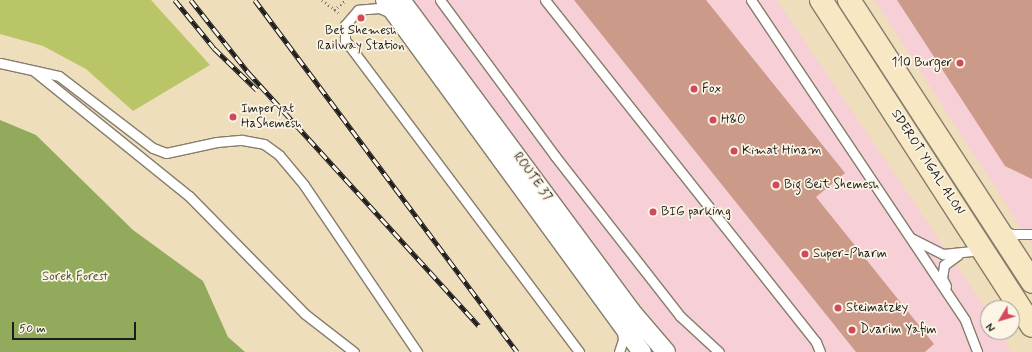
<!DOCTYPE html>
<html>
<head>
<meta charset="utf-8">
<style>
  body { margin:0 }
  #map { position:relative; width:1032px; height:352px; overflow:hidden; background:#efdebc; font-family:Mynerve,sans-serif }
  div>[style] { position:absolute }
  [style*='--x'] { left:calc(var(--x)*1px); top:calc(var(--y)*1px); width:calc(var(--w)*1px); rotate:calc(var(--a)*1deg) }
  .built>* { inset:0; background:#f6cfd7 }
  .green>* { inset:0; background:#b9c566 }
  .forest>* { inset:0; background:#92aa5b }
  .building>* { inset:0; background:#cc9a88 }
  .path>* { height:2.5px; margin-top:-1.25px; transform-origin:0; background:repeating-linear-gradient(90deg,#867d6c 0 1px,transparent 0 4px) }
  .roads { filter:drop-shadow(1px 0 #867d6c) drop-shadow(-1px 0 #867d6c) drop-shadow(0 1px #867d6c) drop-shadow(0 -1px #867d6c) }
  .lane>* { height:9px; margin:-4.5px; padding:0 4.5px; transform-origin:4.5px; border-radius:4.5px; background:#fff }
  .street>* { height:18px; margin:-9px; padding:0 9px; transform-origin:9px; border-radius:9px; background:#fff }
  .secondary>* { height:22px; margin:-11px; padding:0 11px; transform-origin:11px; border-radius:11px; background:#f7e8c3 }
  .rail>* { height:4.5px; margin-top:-2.25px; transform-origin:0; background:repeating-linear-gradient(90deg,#fcf5e5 0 9px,#1c1c1c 0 18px); box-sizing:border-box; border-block:1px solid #1c1c1c }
  .dots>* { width:11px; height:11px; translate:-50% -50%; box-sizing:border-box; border:2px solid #fcf5e5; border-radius:50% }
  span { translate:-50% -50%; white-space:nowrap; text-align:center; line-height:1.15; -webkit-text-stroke:3.5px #fcf5e5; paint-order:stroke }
  .poi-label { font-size:13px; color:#1c1c1c }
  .right { translate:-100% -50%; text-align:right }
  .left { translate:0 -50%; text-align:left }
  .street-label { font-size:13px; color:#1c1c1c }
  .park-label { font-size:13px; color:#535736 }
  .north { position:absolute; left:980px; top:300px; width:40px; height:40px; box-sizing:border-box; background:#fcf5e5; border:1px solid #a29e95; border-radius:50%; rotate:232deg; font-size:11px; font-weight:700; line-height:16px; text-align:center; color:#1c1c1c }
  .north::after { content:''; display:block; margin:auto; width:14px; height:18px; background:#d1495b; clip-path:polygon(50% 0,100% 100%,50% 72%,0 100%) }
  .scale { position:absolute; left:12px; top:322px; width:124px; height:18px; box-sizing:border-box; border:2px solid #1c1c1c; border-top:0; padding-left:5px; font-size:12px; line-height:14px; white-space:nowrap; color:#1c1c1c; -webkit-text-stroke:3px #fcf5e5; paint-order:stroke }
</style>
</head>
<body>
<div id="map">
  <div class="built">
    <i style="clip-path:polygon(406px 0,777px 0,988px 312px,988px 332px,1001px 332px,1011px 352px,677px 352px)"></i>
    <i style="clip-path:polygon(875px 0,1032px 0,1032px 245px)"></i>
  </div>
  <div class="green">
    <i style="clip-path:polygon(0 0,151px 0,210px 65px,133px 111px,86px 69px,43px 46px,0 34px)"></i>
  </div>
  <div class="forest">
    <i style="clip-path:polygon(0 120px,36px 135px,133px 230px,203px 281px,228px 337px,245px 352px,0 352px)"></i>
  </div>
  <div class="building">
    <i style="clip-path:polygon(574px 0,706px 0,845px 173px,816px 197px,934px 344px,925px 352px,856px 352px)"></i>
    <i style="clip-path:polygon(897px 0,1032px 0,1032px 179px,1005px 166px)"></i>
  </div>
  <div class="path">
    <i style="--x:322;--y:0;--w:21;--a:37"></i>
    <i style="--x:334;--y:10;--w:16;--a:-40"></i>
  </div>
  <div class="roads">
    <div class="lane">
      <i style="--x:440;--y:0;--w:194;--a:53.6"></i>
      <i style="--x:555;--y:156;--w:203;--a:52"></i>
      <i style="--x:680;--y:316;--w:53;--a:42.7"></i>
      <i style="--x:545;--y:0;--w:436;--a:51.6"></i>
      <i style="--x:816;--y:342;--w:11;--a:68"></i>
      <i style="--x:751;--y:0;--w:385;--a:56.2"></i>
      <i style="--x:965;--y:320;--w:34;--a:69"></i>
      <i style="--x:391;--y:13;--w:13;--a:-157"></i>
      <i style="--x:379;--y:8;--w:21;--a:175"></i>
      <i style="--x:358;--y:10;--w:20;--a:131"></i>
      <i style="--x:345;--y:25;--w:15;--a:90"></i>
      <i style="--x:345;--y:40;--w:390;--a:53.1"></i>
      <i style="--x:0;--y:63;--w:60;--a:12.4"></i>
      <i style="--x:59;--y:76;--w:118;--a:37.5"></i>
      <i style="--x:153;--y:148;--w:14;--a:21"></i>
      <i style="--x:166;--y:153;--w:52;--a:-12.2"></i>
      <i style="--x:217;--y:142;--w:25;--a:-5"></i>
      <i style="--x:242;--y:140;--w:22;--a:10"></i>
      <i style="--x:264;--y:144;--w:19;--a:36"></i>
      <i style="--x:279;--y:155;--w:39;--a:50"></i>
      <i style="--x:304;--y:185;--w:202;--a:55.9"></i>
      <i style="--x:34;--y:71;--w:199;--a:38.9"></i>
      <i style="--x:189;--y:196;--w:165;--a:45.5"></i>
      <i style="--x:305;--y:314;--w:62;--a:37.8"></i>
      <i style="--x:1002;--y:230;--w:11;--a:22"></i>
      <i style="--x:1012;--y:234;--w:20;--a:0"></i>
      <i style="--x:911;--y:238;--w:36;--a:27"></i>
      <i style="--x:943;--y:254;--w:39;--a:-6"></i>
      <i style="--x:946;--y:286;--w:9;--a:-117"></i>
      <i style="--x:942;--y:278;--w:13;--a:-81"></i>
      <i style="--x:944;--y:265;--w:17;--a:-36"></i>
      <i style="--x:619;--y:352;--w:13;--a:-72"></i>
      <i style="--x:623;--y:340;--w:10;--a:-96"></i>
    </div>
    <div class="street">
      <i style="--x:385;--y:0;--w:436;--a:53.9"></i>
      <i style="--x:401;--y:0;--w:387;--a:53.5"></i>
      <i style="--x:631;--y:311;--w:54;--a:49.5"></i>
    </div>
    <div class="secondary">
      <i style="--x:821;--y:0;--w:388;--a:57.1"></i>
      <i style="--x:849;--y:0;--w:336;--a:57"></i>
    </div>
  </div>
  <div class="rail">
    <i style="--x:175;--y:0;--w:62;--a:50.9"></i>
    <i style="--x:214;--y:48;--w:60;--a:44.3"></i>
    <i style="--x:191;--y:0;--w:92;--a:51.6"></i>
    <i style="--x:248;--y:72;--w:343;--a:47.7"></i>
    <i style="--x:255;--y:0;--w:439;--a:53.3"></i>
  </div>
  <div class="dots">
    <i style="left:361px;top:18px;background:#d1495b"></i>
    <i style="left:960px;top:63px;background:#d1495b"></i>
    <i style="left:694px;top:89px;background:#d1495b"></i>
    <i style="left:233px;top:117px;background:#d1495b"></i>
    <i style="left:713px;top:120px;background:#d1495b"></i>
    <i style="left:734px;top:151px;background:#d1495b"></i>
    <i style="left:776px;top:185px;background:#d1495b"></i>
    <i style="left:653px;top:212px;background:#d1495b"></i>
    <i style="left:805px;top:254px;background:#d1495b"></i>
    <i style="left:838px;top:308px;background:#d1495b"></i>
    <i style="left:852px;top:330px;background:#d1495b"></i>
  </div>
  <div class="poi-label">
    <span style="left:361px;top:39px">Bet Shemesh<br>Railway Station</span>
    <span class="right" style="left:952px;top:63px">110 Burger</span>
    <span class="left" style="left:702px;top:89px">Fox</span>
    <span class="left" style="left:241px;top:117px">Imperyat<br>HaShemesh</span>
    <span class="left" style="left:721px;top:120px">H&amp;O</span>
    <span class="left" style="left:742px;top:151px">Kimat Hinam</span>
    <span class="left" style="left:784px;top:185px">Big Beit Shemesh</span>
    <span class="left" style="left:661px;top:212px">BIG parking</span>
    <span class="left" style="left:813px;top:254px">Super-Pharm</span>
    <span class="left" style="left:846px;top:308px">Steimatzky</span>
    <span class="left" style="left:860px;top:330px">Dvarim Yafim</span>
  </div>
  <div class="street-label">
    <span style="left:927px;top:163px;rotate:57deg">SDEROT YIGAL ALON</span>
    <span style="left:532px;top:177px;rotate:54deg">ROUTE 37</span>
  </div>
  <div class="park-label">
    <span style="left:75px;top:277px">Sorek Forest</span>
  </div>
  <div class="north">N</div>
  <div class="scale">50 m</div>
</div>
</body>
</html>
